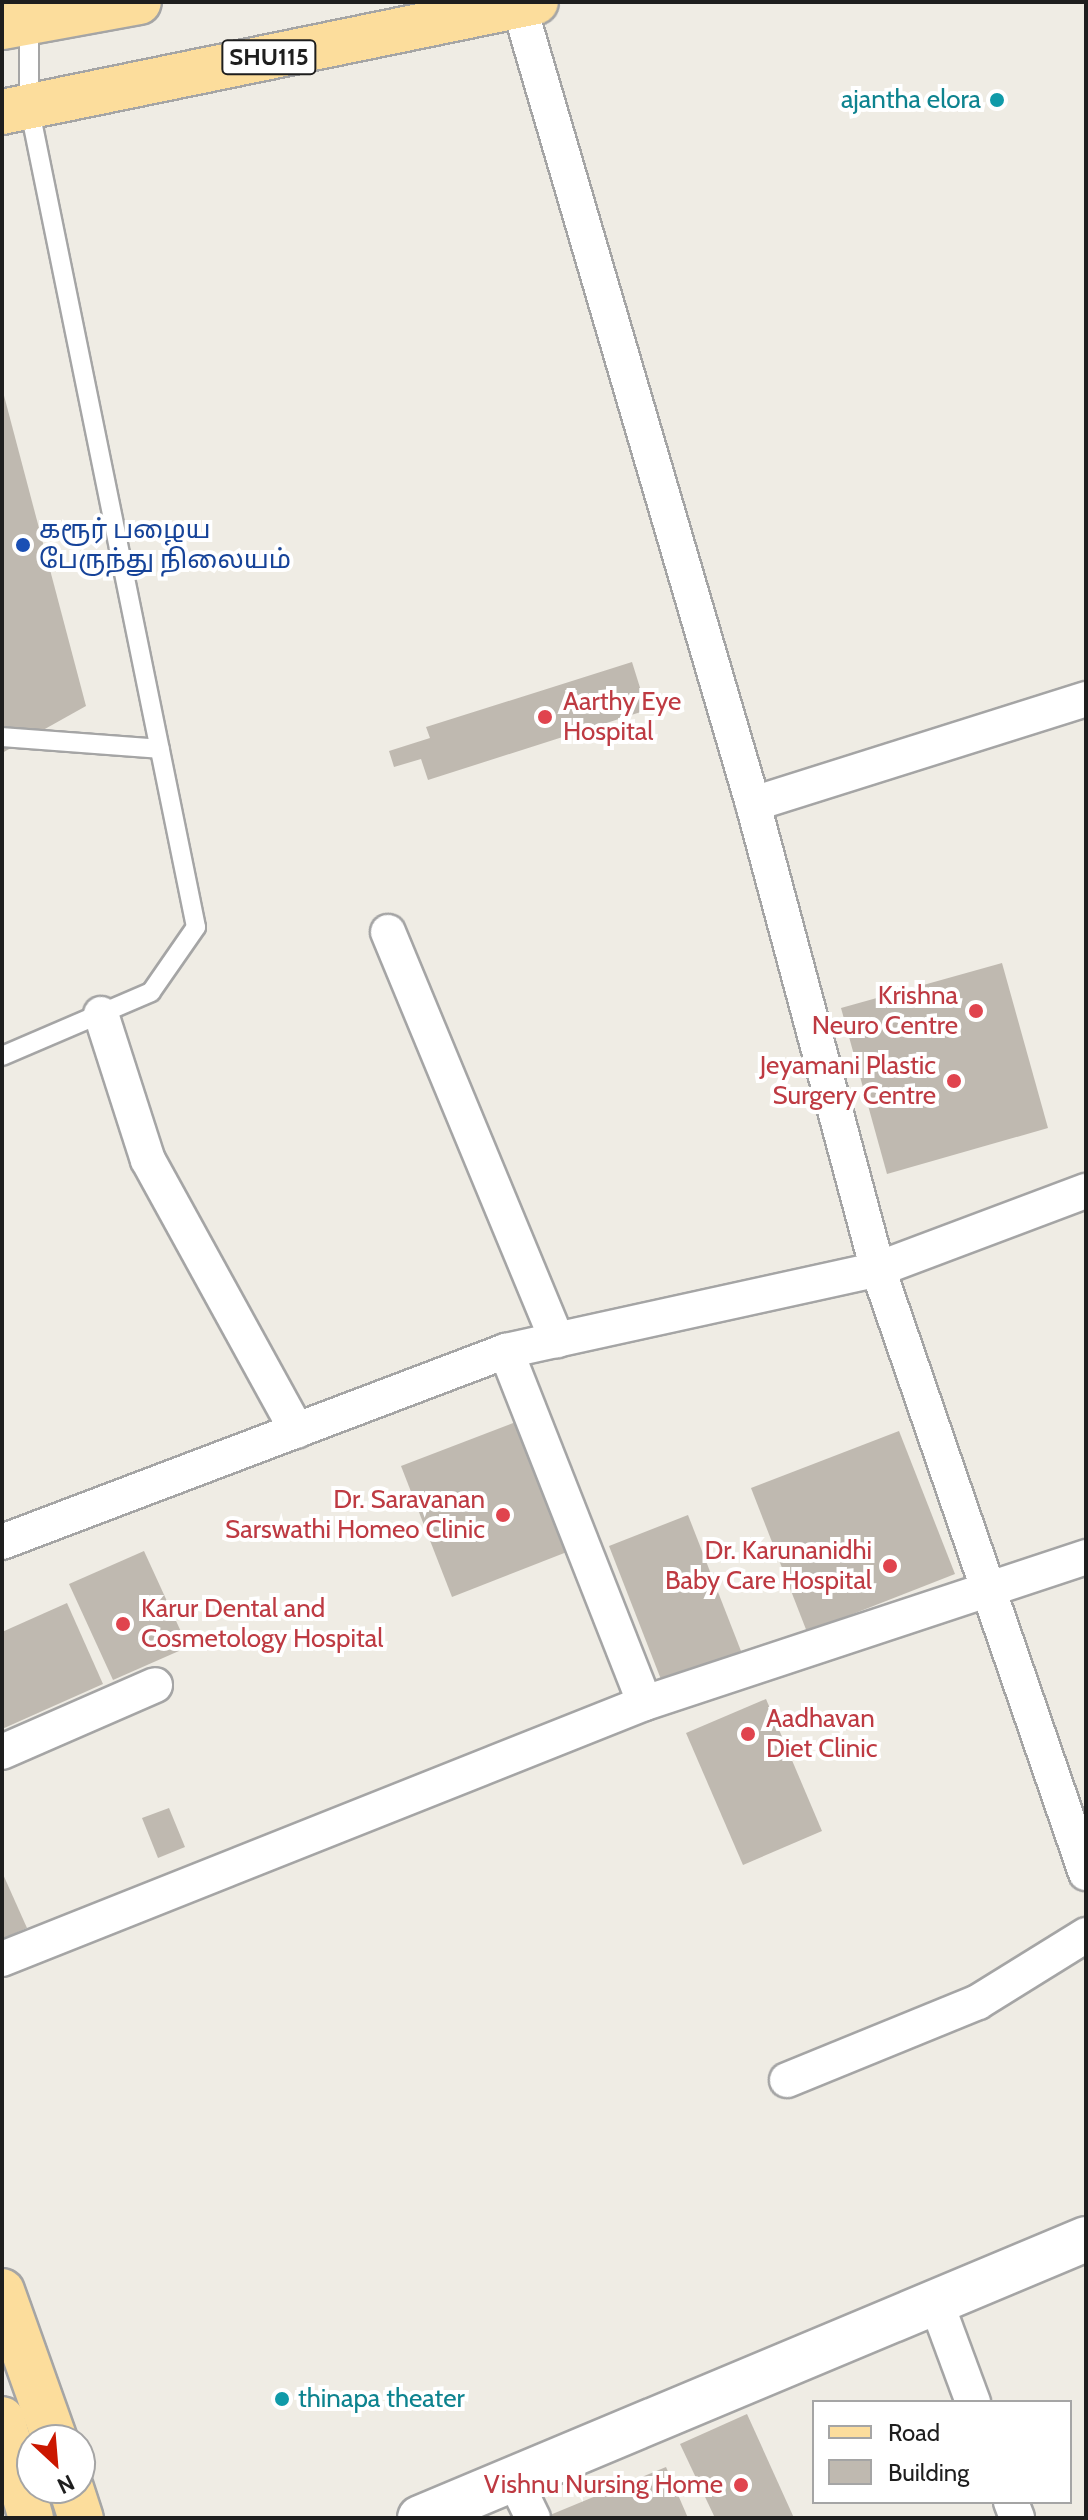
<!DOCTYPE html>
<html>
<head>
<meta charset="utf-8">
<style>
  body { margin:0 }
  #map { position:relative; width:1088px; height:2520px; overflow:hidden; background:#efece4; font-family:Cabin,"Noto Sans Tamil",sans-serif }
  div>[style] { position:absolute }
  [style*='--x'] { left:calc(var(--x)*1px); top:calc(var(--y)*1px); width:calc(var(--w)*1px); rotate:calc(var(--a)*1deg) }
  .building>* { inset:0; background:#bfb9b0 }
  .roads { filter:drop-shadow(2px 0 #a5a5a5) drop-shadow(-2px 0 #a5a5a5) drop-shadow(0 2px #a5a5a5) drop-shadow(0 -2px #a5a5a5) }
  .service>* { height:18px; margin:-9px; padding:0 9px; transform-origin:9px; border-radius:9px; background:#fff }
  .minor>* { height:34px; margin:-17px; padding:0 17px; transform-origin:17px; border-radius:17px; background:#fff }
  .tertiary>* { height:44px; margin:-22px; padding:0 22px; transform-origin:22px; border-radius:22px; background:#fff }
  .primary>* { height:44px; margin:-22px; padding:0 22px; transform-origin:22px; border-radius:22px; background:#fcdd9c }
  .dots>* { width:22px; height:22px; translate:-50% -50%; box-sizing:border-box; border:4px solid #fff; border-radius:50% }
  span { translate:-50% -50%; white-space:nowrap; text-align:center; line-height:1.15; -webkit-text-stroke:8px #fff; paint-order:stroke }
  .shield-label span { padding:2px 6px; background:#fff; border:2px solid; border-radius:6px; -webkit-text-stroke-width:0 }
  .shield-label { font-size:24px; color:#1e1e1e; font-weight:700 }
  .culture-label { font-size:26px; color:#0d838f }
  .right { translate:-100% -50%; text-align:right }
  .left { translate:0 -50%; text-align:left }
  .transit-label { font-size:26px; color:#164399 }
  .health-label { font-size:26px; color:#be3a42 }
  .frame { position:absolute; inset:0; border:4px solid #1e1e1e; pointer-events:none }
  .legend { position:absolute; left:812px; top:2400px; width:260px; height:104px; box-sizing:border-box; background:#fff; border:2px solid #a5a5a5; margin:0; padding:10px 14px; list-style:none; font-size:24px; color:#1e1e1e }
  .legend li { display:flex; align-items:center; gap:16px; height:40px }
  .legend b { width:40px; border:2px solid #a5a5a5 }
  .north { position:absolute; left:16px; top:2424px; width:80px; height:80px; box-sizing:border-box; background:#fff; border:2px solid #a5a5a5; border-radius:50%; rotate:154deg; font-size:22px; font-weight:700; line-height:32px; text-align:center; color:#1e1e1e }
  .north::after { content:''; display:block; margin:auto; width:28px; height:36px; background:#cb1700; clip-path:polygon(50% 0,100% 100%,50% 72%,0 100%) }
</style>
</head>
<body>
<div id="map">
  <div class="building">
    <i style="clip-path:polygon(2px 388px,86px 706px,2px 753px)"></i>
    <i style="clip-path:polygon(632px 662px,647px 710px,428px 780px,421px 759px,394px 767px,389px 751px,430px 738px,426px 727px)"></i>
    <i style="clip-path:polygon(1002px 963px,1048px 1128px,887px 1174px,841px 1008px)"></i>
    <i style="clip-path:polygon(521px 1420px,572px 1550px,452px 1597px,401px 1466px)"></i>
    <i style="clip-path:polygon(899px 1431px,955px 1574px,807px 1632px,751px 1488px)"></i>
    <i style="clip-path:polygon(688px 1515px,741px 1651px,662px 1682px,609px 1546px)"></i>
    <i style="clip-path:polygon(144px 1551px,188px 1647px,113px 1680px,69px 1584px)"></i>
    <i style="clip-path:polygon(67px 1603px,103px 1684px,2px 1729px,2px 1632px)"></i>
    <i style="clip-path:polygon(766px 1699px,822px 1831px,743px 1865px,686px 1733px)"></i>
    <i style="clip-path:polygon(169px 1808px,185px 1847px,158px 1858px,142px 1818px)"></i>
    <i style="clip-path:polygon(2px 1872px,27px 1928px,2px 1939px)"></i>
    <i style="clip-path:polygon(747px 2414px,794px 2518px,715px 2518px,680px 2444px)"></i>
    <i style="clip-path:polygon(666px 2467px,688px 2518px,551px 2518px,550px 2515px)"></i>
  </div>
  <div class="roads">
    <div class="service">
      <i style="--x:2;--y:737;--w:158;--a:4.3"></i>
      <i style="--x:2;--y:1056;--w:162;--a:-23.2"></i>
      <i style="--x:151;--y:992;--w:79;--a:-55.3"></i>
      <i style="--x:196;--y:927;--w:838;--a:-101.5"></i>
      <i style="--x:29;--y:106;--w:84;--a:-90"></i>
    </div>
    <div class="minor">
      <i style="--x:518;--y:2;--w:836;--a:73.67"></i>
      <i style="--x:753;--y:804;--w:482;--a:75"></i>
      <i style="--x:878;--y:1269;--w:639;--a:71"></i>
      <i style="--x:753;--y:804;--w:349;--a:-17.5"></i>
      <i style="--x:388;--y:932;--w:442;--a:67.5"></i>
      <i style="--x:101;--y:1014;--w:153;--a:72.2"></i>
      <i style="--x:148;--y:1160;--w:309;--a:61.2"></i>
      <i style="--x:506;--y:1351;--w:378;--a:68.5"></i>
      <i style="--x:2;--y:1542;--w:539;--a:-20.76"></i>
      <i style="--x:506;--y:1351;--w:381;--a:-12.4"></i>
      <i style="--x:878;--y:1269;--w:222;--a:-20.6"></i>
      <i style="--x:2;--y:1752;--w:167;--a:-23.6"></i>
      <i style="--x:2;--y:1959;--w:692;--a:-21.71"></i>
      <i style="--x:645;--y:1703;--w:465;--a:-18.3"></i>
      <i style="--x:787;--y:2080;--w:206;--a:-22.2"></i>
      <i style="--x:978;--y:2002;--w:127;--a:-31.8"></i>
      <i style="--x:936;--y:2302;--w:107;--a:69.7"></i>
      <i style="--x:515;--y:2481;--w:41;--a:64.1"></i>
      <i style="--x:1011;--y:2502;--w:17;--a:69"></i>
    </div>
    <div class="tertiary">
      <i style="--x:420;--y:2518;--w:722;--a:-22.73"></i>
    </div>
    <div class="primary">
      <i style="--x:2;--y:27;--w:139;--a:-10.3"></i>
      <i style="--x:2;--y:112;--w:545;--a:-11.64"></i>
      <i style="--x:2;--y:2291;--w:158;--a:70.4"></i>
      <i style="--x:2;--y:2419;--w:103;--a:73.7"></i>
      <i style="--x:71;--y:2488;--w:32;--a:72"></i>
    </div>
  </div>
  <div class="dots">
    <i style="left:997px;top:100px;background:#0f9aa8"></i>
    <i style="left:23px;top:545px;background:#1a4fb4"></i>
    <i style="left:545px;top:717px;background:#e0444e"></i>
    <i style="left:976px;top:1011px;background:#e0444e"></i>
    <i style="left:954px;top:1081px;background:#e0444e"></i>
    <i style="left:503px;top:1515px;background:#e0444e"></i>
    <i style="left:890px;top:1566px;background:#e0444e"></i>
    <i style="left:123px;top:1624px;background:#e0444e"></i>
    <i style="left:748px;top:1734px;background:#e0444e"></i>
    <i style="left:282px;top:2399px;background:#0f9aa8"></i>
    <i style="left:741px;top:2485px;background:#e0444e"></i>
  </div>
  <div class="shield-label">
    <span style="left:269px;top:57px">SHU115</span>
  </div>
  <div class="culture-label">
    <span class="right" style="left:981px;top:100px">ajantha elora</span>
    <span class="left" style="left:298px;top:2399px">thinapa theater</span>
  </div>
  <div class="transit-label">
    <span class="left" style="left:39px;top:545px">கரூர் பழைய<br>பேருந்து நிலையம்</span>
  </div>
  <div class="health-label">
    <span class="left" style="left:563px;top:717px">Aarthy Eye<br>Hospital</span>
    <span class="right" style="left:958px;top:1011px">Krishna<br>Neuro Centre</span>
    <span class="right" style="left:936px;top:1081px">Jeyamani Plastic<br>Surgery Centre</span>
    <span class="right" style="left:485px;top:1515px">Dr. Saravanan<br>Sarswathi Homeo Clinic</span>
    <span class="right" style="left:872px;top:1566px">Dr. Karunanidhi<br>Baby Care Hospital</span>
    <span class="left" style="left:141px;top:1624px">Karur Dental and<br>Cosmetology Hospital</span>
    <span class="left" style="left:766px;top:1734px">Aadhavan<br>Diet Clinic</span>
    <span class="right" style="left:723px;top:2485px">Vishnu Nursing Home</span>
  </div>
  <div class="frame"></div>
  <ul class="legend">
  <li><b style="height:10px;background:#fcdd9c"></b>Road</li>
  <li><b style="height:22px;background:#bfb9b0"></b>Building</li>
  </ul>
  <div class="north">N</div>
</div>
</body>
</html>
